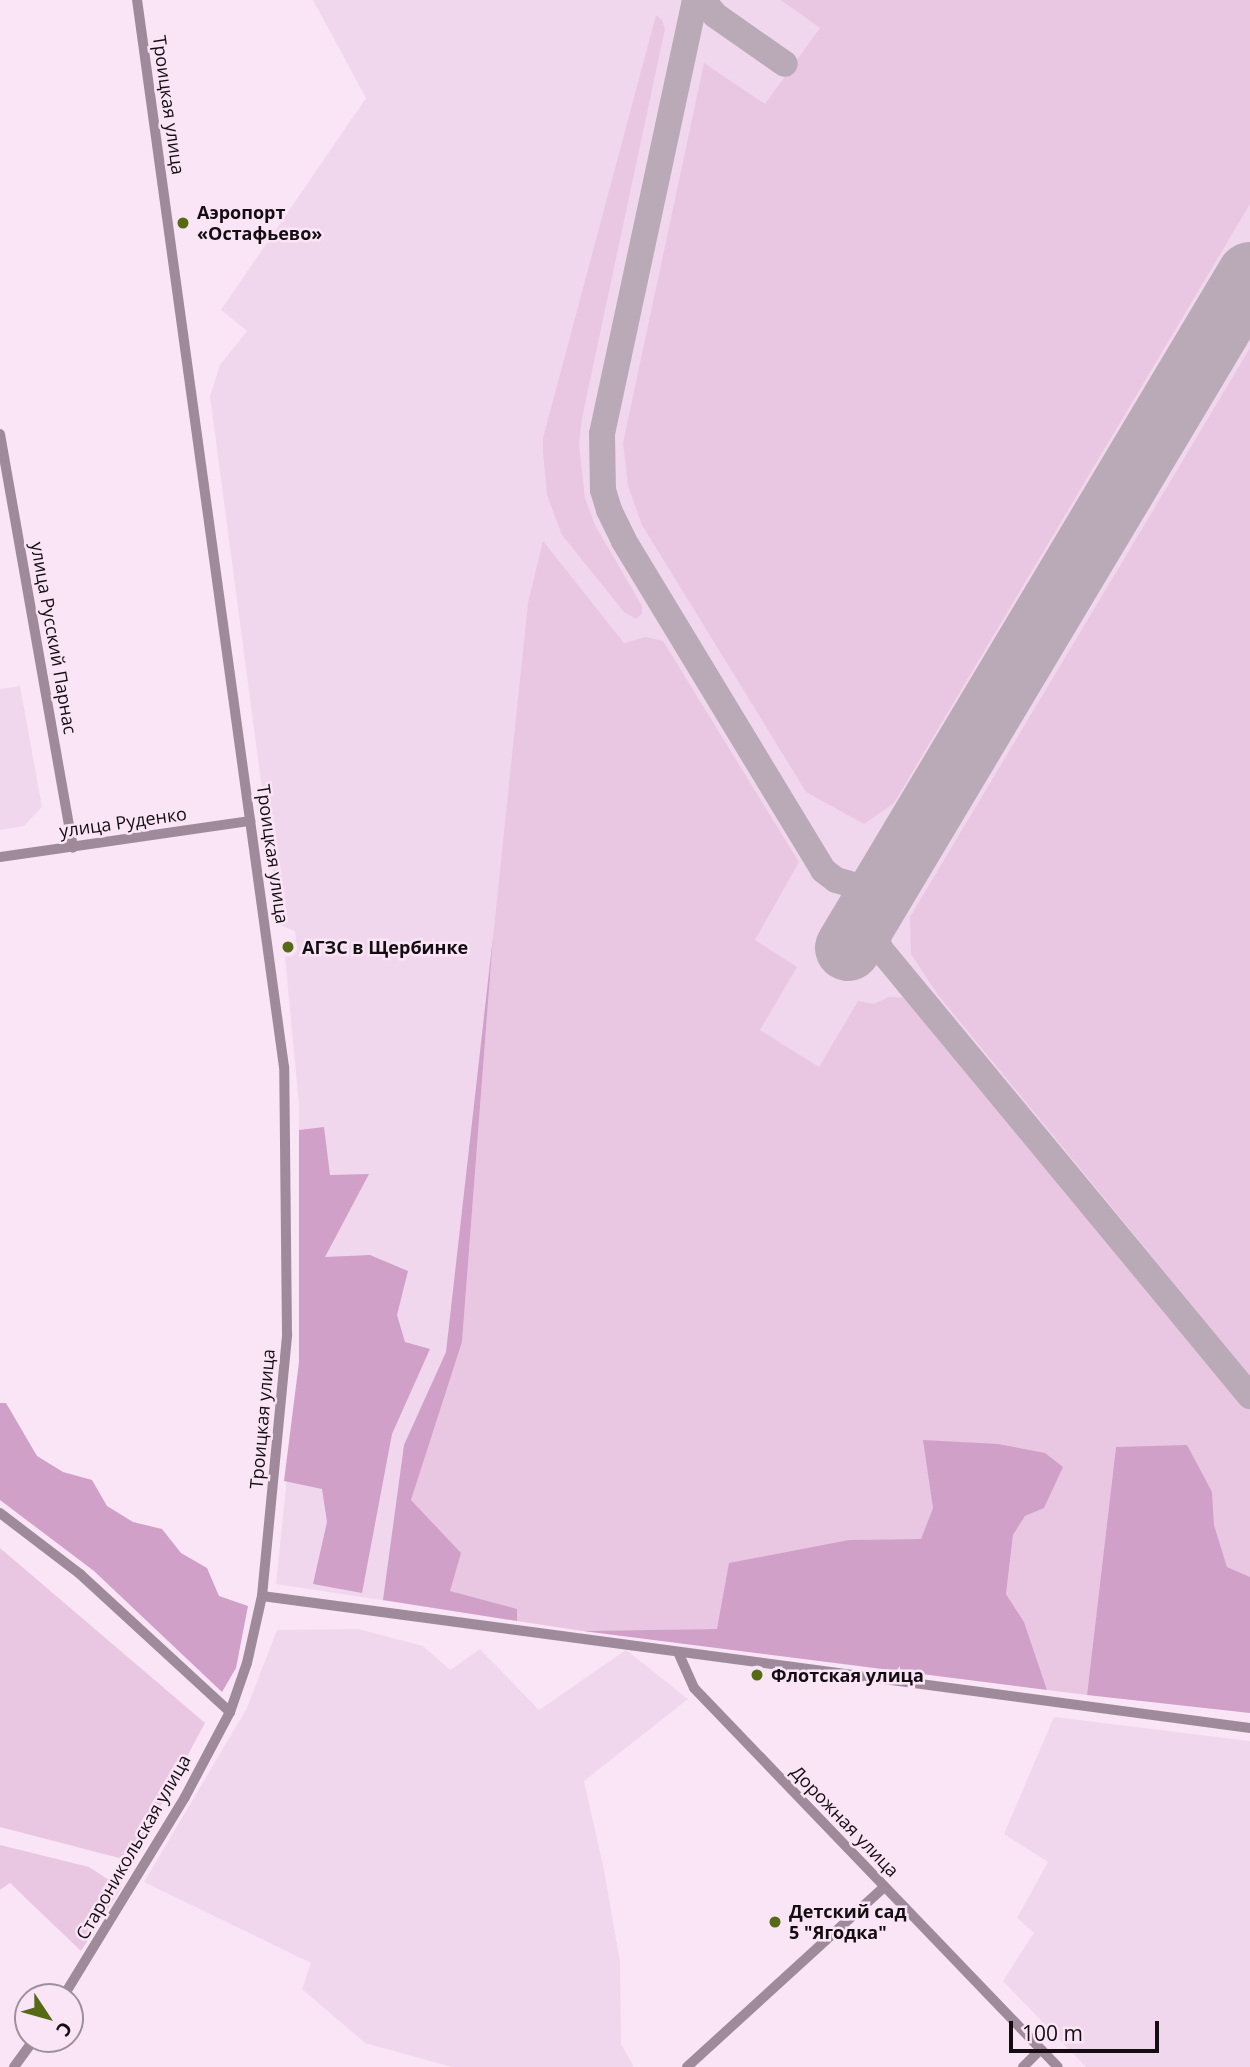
<!DOCTYPE html>
<html>
<head>
<meta charset="utf-8">
<style>
  body { margin:0 }
  #map { position:relative; width:1250px; height:2067px; overflow:hidden; background:#f9e5f6; font-family:"Open Sans",sans-serif }
  div>[style] { position:absolute }
  [style*='--x'] { left:calc(var(--x)*1px); top:calc(var(--y)*1px); width:calc(var(--w)*1px); rotate:calc(var(--a)*1deg) }
  .built>* { inset:0; background:#f1d7ed }
  .green>* { inset:0; background:#e9c7e3 }
  .forest>* { inset:0; background:#d0a0c8 }
  .taxiway>* { height:26px; margin:-13px; padding:0 13px; transform-origin:13px; border-radius:13px; background:#baaab7 }
  .runway>* { height:66px; margin:-33px; padding:0 33px; transform-origin:33px; border-radius:33px; background:#baaab7 }
  .minor>* { height:10px; margin:-5px; padding:0 5px; transform-origin:5px; border-radius:5px; background:#9f8a9b }
  .dots>* { width:19px; height:19px; translate:-50% -50%; box-sizing:border-box; border:4px solid #f9e5f6; border-radius:50% }
  span { translate:-50% -50%; white-space:nowrap; text-align:center; line-height:1.15; -webkit-text-stroke:5px #f9e5f6; paint-order:stroke }
  .street-label { font-size:18px; color:#140e13 }
  .poi-label { font-size:18px; color:#140e13; font-weight:700 }
  .left { translate:0 -50%; text-align:left }
  .north { position:absolute; left:14px; top:1983px; width:70px; height:70px; box-sizing:border-box; background:#f9e5f6; border:2px solid #9d8f9b; border-radius:50%; rotate:126deg; font-size:19px; font-weight:700; line-height:28px; text-align:center; color:#140e13 }
  .north::after { content:''; display:block; margin:auto; width:24px; height:32px; background:#566a16; clip-path:polygon(50% 0,100% 100%,50% 72%,0 100%) }
  .scale { position:absolute; left:1009px; top:2021px; width:150px; height:32px; box-sizing:border-box; border:4px solid #140e13; border-top:0; padding-left:9px; font-size:21px; line-height:24px; white-space:nowrap; color:#140e13; -webkit-text-stroke:5px #f9e5f6; paint-order:stroke }
</style>
</head>
<body>
<div id="map">
  <div class="built">
    <i style="clip-path:polygon(313px 0,1250px 0,1250px 1713px,583px 1631px,276px 1584px,299px 1362px,299px 1105px,284px 946px,296px 940px,295px 931px,280px 925px,210px 396px,220px 365px,247px 331px,221px 310px,366px 98px)"></i>
    <i style="clip-path:polygon(20px 686px,42px 807px,24px 826px,0 830px,0 689px)"></i>
    <i style="clip-path:polygon(358px 1629px,423px 1646px,450px 1670px,480px 1649px,539px 1710px,626px 1650px,688px 1699px,584px 1781px,604px 1870px,620px 1962px,621px 2044px,634px 2067px,452px 2067px,365px 2043px,302px 1989px,311px 1963px,144px 1882px,247px 1708px,277px 1630px)"></i>
    <i style="clip-path:polygon(1054px 1717px,1250px 1741px,1250px 2067px,1086px 2067px,1003px 1981px,1034px 1933px,1017px 1918px,1048px 1862px,1004px 1834px)"></i>
  </div>
  <div class="green">
    <i style="clip-path:polygon(781px 0,1250px 0,1250px 204px,894px 803px,864px 824px,806px 792px,642px 525px,628px 486px,623px 443px,704px 63px,765px 104px,820px 28px)"></i>
    <i style="clip-path:polygon(656px 15px,662px 20px,665px 29px,582px 418px,579px 444px,585px 498px,595px 525px,642px 606px,642px 614px,636px 619px,624px 612px,562px 535px,547px 495px,543px 452px,543px 438px)"></i>
    <i style="clip-path:polygon(1250px 348px,1250px 1376px,938px 995px,911px 954px,910px 917px)"></i>
    <i style="clip-path:polygon(543px 541px,624px 643px,646px 637px,663px 641px,799px 862px,755px 940px,797px 967px,760px 1030px,819px 1067px,858px 1001px,874px 1004px,888px 997px,915px 998px,1250px 1407px,1250px 1577px,1227px 1567px,1214px 1525px,1212px 1492px,1116px 1447px,1087px 1695px,1047px 1690px,1024px 1622px,1006px 1594px,1013px 1535px,1025px 1516px,1044px 1508px,924px 1440px,933px 1508px,921px 1539px,849px 1540px,717px 1629px,583px 1631px,517px 1621px,517px 1609px,450px 1591px,411px 1500px,462px 1342px,493px 937px,528px 603px)"></i>
    <i style="clip-path:polygon(0 1548px,205px 1723px,131px 1861px,0 1827px)"></i>
    <i style="clip-path:polygon(0 1845px,89px 1867px,121px 1888px,81px 1951px,10px 1883px,0 1890px)"></i>
  </div>
  <div class="forest">
    <i style="clip-path:polygon(493px 937px,462px 1342px,411px 1500px,461px 1553px,450px 1591px,517px 1609px,517px 1621px,383px 1600px,404px 1445px,446px 1352px)"></i>
    <i style="clip-path:polygon(324px 1127px,330px 1175px,369px 1174px,325px 1257px,370px 1255px,408px 1271px,397px 1315px,405px 1342px,430px 1349px,392px 1434px,362px 1593px,313px 1584px,327px 1522px,322px 1489px,284px 1481px,299px 1362px,299px 1130px)"></i>
    <i style="clip-path:polygon(0 1403px,6px 1403px,37px 1456px,63px 1472px,92px 1480px,107px 1506px,133px 1522px,162px 1529px,181px 1553px,207px 1568px,219px 1596px,248px 1606px,236px 1668px,222px 1692px,94px 1571px,0 1500px)"></i>
    <i style="clip-path:polygon(923px 1440px,998px 1444px,1045px 1453px,1063px 1467px,1044px 1508px,1025px 1516px,1013px 1535px,1006px 1594px,1024px 1622px,1047px 1690px,583px 1631px,717px 1629px,729px 1563px,849px 1540px,921px 1539px,933px 1508px)"></i>
    <i style="clip-path:polygon(1187px 1445px,1212px 1492px,1214px 1525px,1227px 1567px,1250px 1577px,1250px 1713px,1087px 1695px,1116px 1447px)"></i>
  </div>
  <div class="taxiway">
    <i style="--x:695;--y:0;--w:444;--a:102.1"></i>
    <i style="--x:602;--y:434;--w:56;--a:89"></i>
    <i style="--x:603;--y:490;--w:21;--a:73"></i>
    <i style="--x:609;--y:510;--w:34;--a:64"></i>
    <i style="--x:624;--y:541;--w:385;--a:58.8"></i>
    <i style="--x:823;--y:870;--w:16;--a:38"></i>
    <i style="--x:836;--y:880;--w:22;--a:16"></i>
    <i style="--x:857;--y:886;--w:28;--a:-15"></i>
    <i style="--x:884;--y:879;--w:15;--a:-37"></i>
    <i style="--x:703;--y:0;--w:19;--a:51"></i>
    <i style="--x:715;--y:15;--w:85;--a:35"></i>
    <i style="--x:868;--y:915;--w:37;--a:70"></i>
    <i style="--x:881;--y:950;--w:579;--a:50.4"></i>
  </div>
  <div class="runway">
    <i style="--x:848;--y:948;--w:784;--a:-59.15"></i>
  </div>
  <div class="minor">
    <i style="--x:0;--y:434;--w:420;--a:80"></i>
    <i style="--x:0;--y:857;--w:253;--a:-8.2"></i>
    <i style="--x:0;--y:1513;--w:101;--a:37.3"></i>
    <i style="--x:80;--y:1574;--w:204;--a:42.6"></i>
    <i style="--x:262;--y:1596;--w:997;--a:7.61"></i>
    <i style="--x:678;--y:1652;--w:39;--a:66"></i>
    <i style="--x:694;--y:1688;--w:525;--a:46.16"></i>
    <i style="--x:63;--y:1997;--w:234;--a:-58.6"></i>
    <i style="--x:185;--y:1797;--w:96;--a:-62.1"></i>
    <i style="--x:230;--y:1712;--w:52;--a:-70.9"></i>
    <i style="--x:247;--y:1663;--w:69;--a:-77.4"></i>
    <i style="--x:262;--y:1596;--w:263;--a:-84.5"></i>
    <i style="--x:287;--y:1334;--w:267;--a:-90.6"></i>
    <i style="--x:284;--y:1067;--w:1077;--a:-97.84"></i>
    <i style="--x:14;--y:2067;--w:34;--a:-54"></i>
    <i style="--x:687;--y:2067;--w:267;--a:-42.4"></i>
    <i style="--x:1023;--y:2067;--w:24;--a:-45"></i>
  </div>
  <div class="dots">
    <i style="left:183px;top:223px;background:#566a16"></i>
    <i style="left:288px;top:947px;background:#566a16"></i>
    <i style="left:757px;top:1675px;background:#566a16"></i>
    <i style="left:775px;top:1922px;background:#566a16"></i>
  </div>
  <div class="street-label">
    <span style="left:169px;top:105px;rotate:82deg">Троицкая улица</span>
    <span style="left:54px;top:638px;rotate:80deg">улица Русский Парнас</span>
    <span style="left:123px;top:822px;rotate:-8deg">улица Руденко</span>
    <span style="left:273px;top:854px;rotate:82deg">Троицкая улица</span>
    <span style="left:262px;top:1419px;rotate:-85deg">Троицкая улица</span>
    <span style="left:845px;top:1821px;rotate:46deg">Дорожная улица</span>
    <span style="left:133px;top:1847px;rotate:-60deg">Староникольская улица</span>
  </div>
  <div class="poi-label">
    <span class="left" style="left:197px;top:223px">Аэропорт<br>«Остафьево»</span>
    <span class="left" style="left:302px;top:947px">АГЗС в Щербинке</span>
    <span class="left" style="left:771px;top:1675px">Флотская улица</span>
    <span class="left" style="left:789px;top:1922px">Детский сад<br>5 "Ягодка"</span>
  </div>
  <div class="north">С</div>
  <div class="scale">100 m</div>
</div>
</body>
</html>
